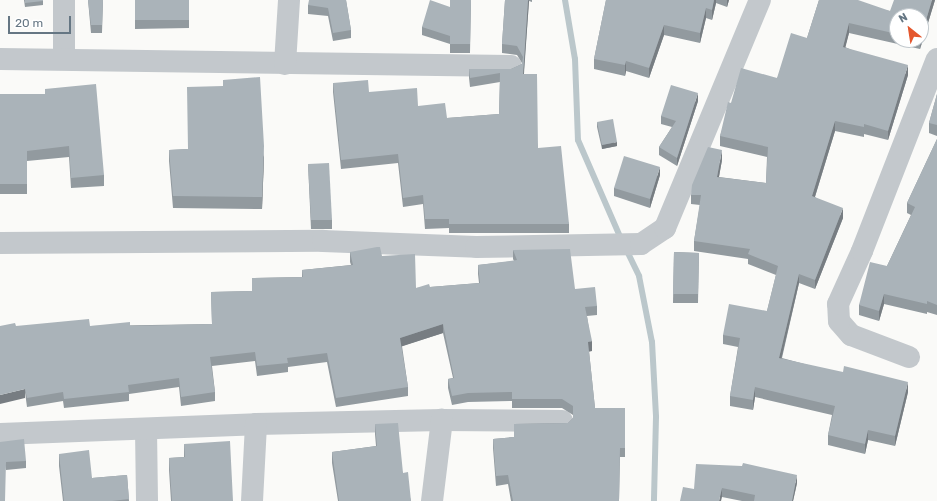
<!DOCTYPE html>
<html>
<head>
<meta charset="utf-8">
<style>
  body { margin:0 }
  #map { position:relative; width:937px; height:501px; overflow:hidden; background:#fafaf8; font-family:Rubik,sans-serif }
  div>[style] { position:absolute }
  [style*='--x'] { left:calc(var(--x)*1px); top:calc(var(--y)*1px); width:calc(var(--w)*1px); rotate:calc(var(--a)*1deg) }
  .stream>* { height:6px; margin:-3px; padding:0 3px; transform-origin:3px; border-radius:3px; background:#bbc7cb }
  .minor>* { height:22px; margin:-11px; padding:0 11px; transform-origin:11px; border-radius:11px; background:#c3c8cc }
  .wall>* { inset:0; background:#929a9f }
  .shaded-wall>* { inset:0; background:#777d82 }
  .building>* { inset:0; background:#aab3b9 }
  span { translate:-50% -50%; white-space:nowrap; text-align:center; line-height:1.15; -webkit-text-stroke:4px #fff; paint-order:stroke }
  .north { position:absolute; left:889px; top:8px; width:40px; height:40px; box-sizing:border-box; background:#fff; border:1px solid #c1c8cd; border-radius:50%; rotate:330deg; font-size:11px; font-weight:700; line-height:16px; text-align:center; color:#657683 }
  .north::after { content:''; display:block; margin:auto; width:14px; height:18px; background:#e4572e; clip-path:polygon(50% 0,100% 100%,50% 72%,0 100%) }
  .scale { position:absolute; left:8px; top:16px; width:63px; height:18px; box-sizing:border-box; border:2px solid #657683; border-top:0; padding-left:5px; font-size:12px; line-height:14px; white-space:nowrap; color:#657683; -webkit-text-stroke:3px #fff; paint-order:stroke }
</style>
</head>
<body>
<div id="map">
  <div class="stream">
    <i style="--x:565;--y:0;--w:60;--a:80.4"></i>
    <i style="--x:575;--y:59;--w:81;--a:87.9"></i>
    <i style="--x:578;--y:140;--w:110;--a:66.5"></i>
    <i style="--x:626;--y:249;--w:30;--a:64"></i>
    <i style="--x:639;--y:276;--w:67;--a:78.9"></i>
    <i style="--x:652;--y:342;--w:75;--a:86.9"></i>
    <i style="--x:656;--y:417;--w:84;--a:91.4"></i>
  </div>
  <div class="minor">
    <i style="--x:64;--y:0;--w:59;--a:90"></i>
    <i style="--x:0;--y:59;--w:511;--a:0.78"></i>
    <i style="--x:285;--y:64;--w:64;--a:-86.4"></i>
    <i style="--x:0;--y:243;--w:323;--a:-0.4"></i>
    <i style="--x:323;--y:241;--w:153;--a:2.2"></i>
    <i style="--x:476;--y:247;--w:165;--a:-1"></i>
    <i style="--x:641;--y:244;--w:29;--a:-34"></i>
    <i style="--x:665;--y:228;--w:247;--a:-67.4"></i>
    <i style="--x:909;--y:357;--w:62;--a:-159.2"></i>
    <i style="--x:851;--y:335;--w:18;--a:-131"></i>
    <i style="--x:839;--y:321;--w:17;--a:-93"></i>
    <i style="--x:838;--y:304;--w:58;--a:-65.6"></i>
    <i style="--x:862;--y:251;--w:206;--a:-68.7"></i>
    <i style="--x:146;--y:429;--w:72;--a:89.2"></i>
    <i style="--x:0;--y:434;--w:256;--a:-2.2"></i>
    <i style="--x:256;--y:424;--w:186;--a:-1.2"></i>
    <i style="--x:442;--y:420;--w:120;--a:0.5"></i>
    <i style="--x:252;--y:501;--w:77;--a:-87"></i>
    <i style="--x:432;--y:501;--w:82;--a:-83"></i>
  </div>
  <div class="wall">
    <i style="clip-path:polygon(24px 0,43px 0,43px 5px,25px 7px)"></i>
    <i style="clip-path:polygon(88px 0,103px 0,102px 33px,91px 33px)"></i>
    <i style="clip-path:polygon(135px 0,189px 0,189px 28px,135px 29px)"></i>
    <i style="clip-path:polygon(346px 0,351px 30px,351px 38px,333px 41px,328px 16px,308px 14px,308px 5px)"></i>
    <i style="clip-path:polygon(471px 0,470px 53px,450px 53px,450px 44px,422px 35px,422px 27px,450px 7px)"></i>
    <i style="clip-path:polygon(505px 0,532px 0,532px 2px,529px 1px,524px 74px,538px 148px,569px 224px,569px 233px,449px 233px,449px 228px,425px 229px,423px 204px,403px 207px,398px 163px,341px 169px,333px 92px,333px 83px,418px 106px,447px 118px,499px 114px,500px 82px,470px 87px,469px 78px,469px 69px,511px 69px,522px 64px,522px 63px,517px 55px,502px 53px,502px 44px)"></i>
    <i style="clip-path:polygon(606px 0,729px 0,727px 7px,716px 3px,712px 20px,706px 18px,700px 43px,664px 35px,649px 78px,626px 71px,625px 76px,594px 69px,594px 59px)"></i>
    <i style="clip-path:polygon(evenodd,819px 0,890px 11px,935px 0,920px 49px,849px 33px,845px 47px,908px 75px,888px 140px,864px 134px,864px 137px,835px 131px,815px 197px,843px 218px,815px 289px,799px 283px,782px 358px,908px 392px,895px 446px,868px 440px,865px 454px,828px 445px,828px 435px,832px 415px,755px 397px,753px 410px,730px 406px,730px 396px,738px 347px,723px 344px,723px 335px,767px 311px,776px 275px,748px 264px,748px 259px,694px 251px,694px 241px,700px 205px,691px 204px,691px 195px,722px 160px,719px 177px,766px 183px,767px 157px,720px 146px,720px 136px,731px 103px,777px 78px,807px 38px,819px 0,897px 16px,921px 16px,921px 40px,897px 40px,897px 16px)"></i>
    <i style="clip-path:polygon(223px 80px,264px 157px,262px 209px,173px 208px,169px 161px,169px 150px,188px 149px,223px 86px)"></i>
    <i style="clip-path:polygon(45px 89px,104px 175px,104px 186px,71px 188px,69px 157px,27px 161px,27px 194px,0 194px,0 94px,45px 94px)"></i>
    <i style="clip-path:polygon(937px 94px,937px 136px,929px 133px,929px 123px)"></i>
    <i style="clip-path:polygon(698px 101px,677px 166px,659px 155px,659px 147px,672px 127px,661px 124px,661px 116px)"></i>
    <i style="clip-path:polygon(597px 122px,617px 146px,602px 149px,597px 127px)"></i>
    <i style="clip-path:polygon(937px 139px,937px 315px,927px 312px,927px 314px,884px 304px,879px 321px,859px 315px,859px 305px,887px 266px,911px 215px,907px 213px,907px 203px)"></i>
    <i style="clip-path:polygon(308px 164px,332px 220px,332px 229px,311px 229px)"></i>
    <i style="clip-path:polygon(660px 175px,650px 208px,614px 196px,614px 188px)"></i>
    <i style="clip-path:polygon(513px 250px,575px 289px,597px 306px,597px 315px,587px 316px,592px 351px,589px 351px,595px 408px,625px 408px,625px 457px,620px 457px,619px 501px,511px 501px,508px 484px,496px 486px,493px 448px,493px 439px,514px 437px,514px 424px,568px 423px,573px 418px,573px 415px,562px 408px,512px 408px,512px 401px,468px 402px,452px 405px,448px 388px,448px 379px,453px 378px,443px 333px,402px 346px,408px 387px,408px 396px,336px 407px,327px 362px,288px 367px,288px 372px,257px 376px,255px 361px,212px 366px,215px 392px,215px 401px,181px 406px,179px 387px,129px 394px,129px 401px,64px 408px,63px 401px,27px 407px,16px 326px,90px 326px,212px 324px,211px 292px,252px 291px,252px 278px,302px 277px,302px 270px,351px 265px,350px 262px,350px 252px,382px 256px,416px 288px,430px 287px,479px 283px,478px 274px,478px 265px,514px 261px,513px 259px)"></i>
    <i style="clip-path:polygon(674px 252px,699px 253px,698px 303px,673px 303px)"></i>
    <i style="clip-path:polygon(375px 424px,403px 473px,411px 501px,338px 501px,332px 463px,332px 452px,376px 446px,375px 434px)"></i>
    <i style="clip-path:polygon(0 442px,26px 461px,26px 468px,6px 470px)"></i>
    <i style="clip-path:polygon(184px 444px,233px 501px,171px 501px,169px 470px,169px 458px,184px 457px)"></i>
    <i style="clip-path:polygon(59px 454px,92px 478px,127px 475px,129px 501px,63px 501px,59px 466px)"></i>
    <i style="clip-path:polygon(797px 483px,793px 501px,742px 501px,722px 497px,694px 489px)"></i>
  </div>
  <div class="shaded-wall">
    <i style="clip-path:polygon(528px 0,529px 1px,523px 83px,523px 74px)"></i>
    <i style="clip-path:polygon(714px 0,716px 0,716px 3px,712px 20px,712px 10px)"></i>
    <i style="clip-path:polygon(727px 0,729px 0,727px 7px)"></i>
    <i style="clip-path:polygon(932px 0,935px 0,920px 49px,921px 37px)"></i>
    <i style="clip-path:polygon(706px 8px,706px 18px,700px 43px,700px 33px)"></i>
    <i style="clip-path:polygon(849px 23px,849px 33px,843px 57px,843px 47px)"></i>
    <i style="clip-path:polygon(664px 25px,664px 35px,649px 78px,649px 68px)"></i>
    <i style="clip-path:polygon(626px 61px,626px 71px,625px 76px,625px 65px)"></i>
    <i style="clip-path:polygon(908px 65px,908px 75px,888px 140px,888px 131px)"></i>
    <i style="clip-path:polygon(698px 93px,698px 101px,677px 166px,677px 158px)"></i>
    <i style="clip-path:polygon(835px 121px,835px 131px,812px 206px,812px 196px)"></i>
    <i style="clip-path:polygon(617px 142px,617px 146px,602px 149px,602px 145px)"></i>
    <i style="clip-path:polygon(264px 146px,264px 157px,262px 209px,262px 197px)"></i>
    <i style="clip-path:polygon(722px 150px,722px 160px,717px 187px,717px 177px)"></i>
    <i style="clip-path:polygon(660px 167px,660px 175px,650px 208px,650px 199px)"></i>
    <i style="clip-path:polygon(843px 208px,843px 218px,815px 289px,815px 280px)"></i>
    <i style="clip-path:polygon(799px 274px,799px 283px,779px 368px,779px 358px)"></i>
    <i style="clip-path:polygon(884px 294px,884px 304px,879px 321px,879px 311px)"></i>
    <i style="clip-path:polygon(443px 324px,443px 333px,400px 347px,400px 338px)"></i>
    <i style="clip-path:polygon(592px 341px,592px 351px,588px 352px,588px 342px)"></i>
    <i style="clip-path:polygon(908px 382px,908px 392px,895px 446px,895px 436px)"></i>
    <i style="clip-path:polygon(755px 387px,755px 397px,753px 410px,753px 400px)"></i>
    <i style="clip-path:polygon(25px 389px,25px 398px,0 404px,0 395px)"></i>
    <i style="clip-path:polygon(868px 430px,868px 440px,865px 454px,865px 444px)"></i>
    <i style="clip-path:polygon(797px 475px,797px 483px,793px 501px,792px 501px)"></i>
    <i style="clip-path:polygon(722px 488px,722px 497px,721px 501px,719px 501px)"></i>
  </div>
  <div class="building">
    <i style="clip-path:polygon(25px 0,43px 0,43px 1px,25px 3px)"></i>
    <i style="clip-path:polygon(88px 0,103px 0,102px 25px,91px 25px)"></i>
    <i style="clip-path:polygon(135px 0,189px 0,189px 20px,135px 20px)"></i>
    <i style="clip-path:polygon(309px 0,346px 0,351px 30px,333px 33px,328px 8px,308px 5px)"></i>
    <i style="clip-path:polygon(430px 0,450px 7px,450px 0,471px 0,470px 44px,450px 44px,450px 36px,422px 27px)"></i>
    <i style="clip-path:polygon(505px 0,528px 0,523px 74px,537px 74px,538px 148px,561px 146px,569px 224px,449px 224px,449px 219px,425px 219px,423px 195px,403px 198px,398px 154px,341px 160px,333px 83px,368px 80px,369px 92px,417px 88px,418px 106px,445px 103px,447px 118px,499px 114px,500px 73px,470px 78px,469px 69px,511px 69px,522px 64px,523px 57px,517px 46px,502px 44px)"></i>
    <i style="clip-path:polygon(606px 0,714px 0,712px 10px,706px 8px,700px 33px,664px 25px,649px 68px,626px 61px,625px 65px,594px 59px)"></i>
    <i style="clip-path:polygon(819px 0,858px 0,890px 11px,894px 0,932px 0,921px 37px,921px 16px,897px 16px,897px 34px,849px 23px,843px 47px,908px 65px,888px 131px,864px 124px,864px 127px,835px 121px,812px 196px,843px 208px,815px 280px,799px 274px,779px 358px,843px 372px,844px 366px,908px 382px,895px 436px,868px 430px,865px 444px,828px 435px,835px 406px,755px 387px,753px 400px,730px 396px,740px 338px,723px 335px,729px 304px,767px 311px,778px 266px,748px 254px,750px 249px,694px 241px,701px 195px,691px 195px,692px 185px,708px 147px,722px 150px,717px 177px,766px 183px,768px 147px,720px 136px,728px 102px,731px 103px,741px 68px,777px 78px,791px 33px,807px 38px)"></i>
    <i style="clip-path:polygon(260px 77px,264px 146px,262px 197px,173px 196px,169px 150px,188px 149px,187px 87px,223px 86px,223px 80px)"></i>
    <i style="clip-path:polygon(96px 84px,104px 175px,71px 178px,69px 146px,27px 151px,27px 184px,0 184px,0 94px,45px 94px,45px 89px)"></i>
    <i style="clip-path:polygon(671px 85px,698px 93px,677px 158px,659px 147px,676px 121px,661px 116px)"></i>
    <i style="clip-path:polygon(937px 94px,937px 125px,929px 123px)"></i>
    <i style="clip-path:polygon(613px 119px,617px 142px,602px 145px,597px 122px)"></i>
    <i style="clip-path:polygon(937px 139px,937px 305px,927px 301px,927px 304px,884px 294px,879px 311px,859px 305px,870px 262px,887px 266px,915px 207px,907px 203px)"></i>
    <i style="clip-path:polygon(624px 156px,660px 167px,650px 199px,614px 188px)"></i>
    <i style="clip-path:polygon(329px 163px,332px 220px,311px 220px,308px 164px)"></i>
    <i style="clip-path:polygon(377px 247px,380px 247px,382px 256px,415px 254px,416px 288px,429px 284px,430px 287px,480px 283px,478px 265px,517px 260px,513px 250px,570px 249px,575px 289px,595px 287px,597px 306px,585px 307px,592px 341px,588px 342px,595px 408px,625px 408px,625px 448px,620px 448px,619px 501px,513px 501px,508px 475px,496px 476px,493px 439px,514px 437px,514px 424px,568px 423px,573px 418px,573px 406px,562px 399px,512px 399px,512px 392px,468px 393px,452px 396px,448px 379px,454px 378px,443px 324px,400px 338px,408px 387px,336px 398px,327px 353px,287px 358px,288px 363px,257px 366px,255px 352px,210px 357px,215px 392px,181px 397px,179px 378px,128px 385px,129px 392px,64px 399px,63px 392px,27px 398px,25px 389px,0 395px,0 326px,15px 323px,16px 326px,89px 319px,90px 326px,130px 322px,130px 326px,212px 324px,211px 292px,252px 291px,252px 278px,303px 277px,302px 270px,353px 265px,350px 252px)"></i>
    <i style="clip-path:polygon(674px 252px,699px 253px,698px 294px,673px 294px)"></i>
    <i style="clip-path:polygon(398px 423px,403px 473px,408px 472px,411px 501px,339px 501px,332px 452px,377px 446px,375px 424px)"></i>
    <i style="clip-path:polygon(24px 439px,26px 461px,6px 462px,5px 501px,0 501px,0 442px)"></i>
    <i style="clip-path:polygon(230px 441px,233px 501px,172px 501px,169px 458px,185px 457px,184px 444px)"></i>
    <i style="clip-path:polygon(89px 450px,92px 478px,127px 475px,129px 499px,112px 501px,64px 501px,59px 454px)"></i>
    <i style="clip-path:polygon(743px 463px,797px 475px,792px 501px,754px 501px,755px 495px,722px 488px,719px 501px,680px 501px,683px 487px,694px 489px,696px 464px,742px 466px)"></i>
  </div>
  <div class="north">N</div>
  <div class="scale">20 m</div>
</div>
</body>
</html>
